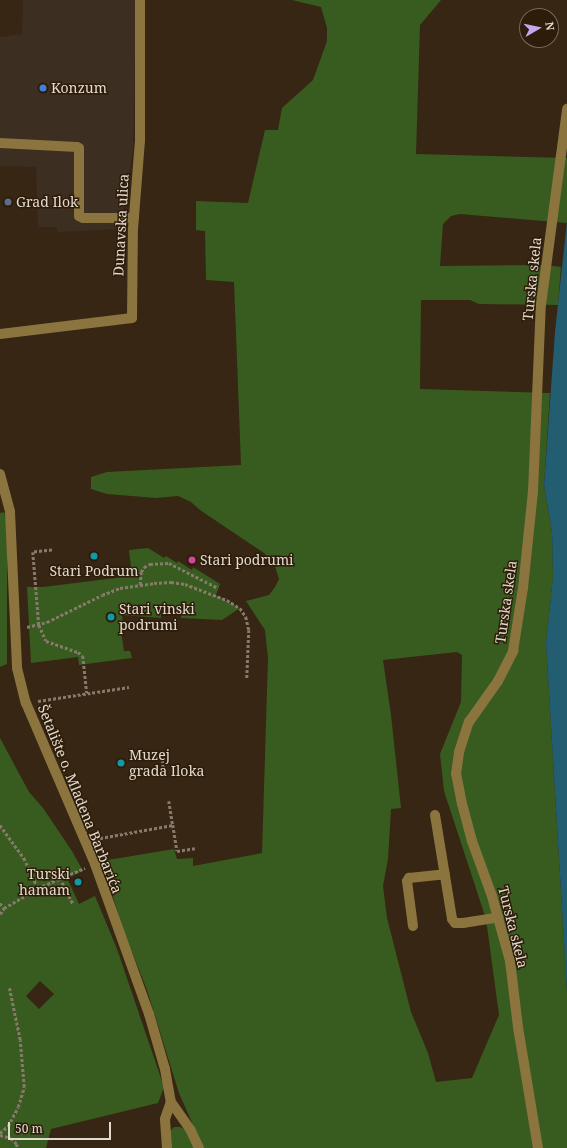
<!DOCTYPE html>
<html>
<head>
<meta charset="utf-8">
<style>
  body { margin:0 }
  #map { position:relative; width:567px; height:1148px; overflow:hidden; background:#362613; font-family:"Noto Serif",serif }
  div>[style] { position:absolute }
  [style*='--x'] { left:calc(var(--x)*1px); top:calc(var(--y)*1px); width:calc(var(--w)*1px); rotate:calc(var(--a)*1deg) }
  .commercial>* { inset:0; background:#3c2e21 }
  .green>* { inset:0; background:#385c1f }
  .water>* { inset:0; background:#225d72 }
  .path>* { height:2.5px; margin-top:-1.25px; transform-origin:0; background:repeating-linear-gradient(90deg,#877a6a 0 3px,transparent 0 5px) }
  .minor>* { height:10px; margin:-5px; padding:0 5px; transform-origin:5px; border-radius:5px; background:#8b743d }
  .dots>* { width:11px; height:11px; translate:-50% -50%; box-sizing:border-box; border:2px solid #2c1c09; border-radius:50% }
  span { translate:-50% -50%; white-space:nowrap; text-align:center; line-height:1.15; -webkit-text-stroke:3px #2c1c09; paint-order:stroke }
  .poi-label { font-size:14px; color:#e4d9cd }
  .left { translate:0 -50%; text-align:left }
  .right { translate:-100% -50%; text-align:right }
  .street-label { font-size:14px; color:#e4d9cd }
  .north { position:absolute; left:519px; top:8px; width:40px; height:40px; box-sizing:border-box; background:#2c1c09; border:1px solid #766857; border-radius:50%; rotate:81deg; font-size:11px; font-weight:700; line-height:16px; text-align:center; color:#e4d9cd }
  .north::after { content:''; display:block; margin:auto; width:14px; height:18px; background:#c9a5ee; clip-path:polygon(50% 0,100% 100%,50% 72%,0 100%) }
  .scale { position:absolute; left:8px; top:1122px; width:103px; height:18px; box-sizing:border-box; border:2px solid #e4d9cd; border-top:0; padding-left:5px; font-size:12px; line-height:14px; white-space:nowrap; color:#e4d9cd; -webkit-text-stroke:3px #2c1c09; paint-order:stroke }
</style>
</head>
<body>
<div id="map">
  <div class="commercial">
    <i style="clip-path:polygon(23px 0,136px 0,133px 150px,120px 229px,57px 232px,57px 227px,38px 227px,36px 167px,0 166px,0 37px,22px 34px)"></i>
  </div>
  <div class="green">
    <i style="clip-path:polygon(evenodd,292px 0,441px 0,420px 25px,416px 154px,567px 158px,567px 223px,460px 214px,451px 216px,443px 224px,440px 266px,545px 265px,561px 267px,558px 305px,479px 304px,470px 300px,421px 300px,420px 389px,550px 393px,544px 485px,552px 532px,553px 577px,546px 643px,567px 992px,567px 1148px,203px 1148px,179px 1093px,147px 990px,122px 926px,102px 861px,174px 849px,177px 859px,193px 858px,193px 866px,262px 853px,268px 658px,265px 630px,246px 601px,269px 595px,275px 587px,279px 579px,274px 563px,264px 553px,200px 510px,191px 502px,178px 496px,156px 498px,107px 494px,91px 489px,91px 477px,107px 472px,241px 465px,234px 282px,206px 280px,205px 231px,196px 230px,196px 201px,248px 203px,265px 130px,278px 130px,282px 108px,313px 80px,327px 41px,327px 28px,321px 7px,292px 0,457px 652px,462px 655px,461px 702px,440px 754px,444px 791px,486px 919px,499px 1015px,472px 1078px,436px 1082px,428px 1053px,411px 1012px,387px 918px,383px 886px,388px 859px,391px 809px,401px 808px,391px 715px,383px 660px,457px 652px)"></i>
    <i style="clip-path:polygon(4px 512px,7px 523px,7px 664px,0 667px,0 513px)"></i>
    <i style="clip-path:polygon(148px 548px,164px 558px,166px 556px,177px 563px,178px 561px,192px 570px,193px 567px,220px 584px,216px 595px,240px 608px,222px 620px,181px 618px,182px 608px,162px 605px,161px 618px,122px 615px,123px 623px,120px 625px,124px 651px,130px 651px,132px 658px,79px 665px,78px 657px,31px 663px,27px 587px,43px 587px,132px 576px,129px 550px)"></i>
    <i style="clip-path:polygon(evenodd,0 738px,29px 792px,43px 808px,72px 851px,83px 871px,67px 878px,79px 904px,95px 896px,117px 949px,164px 1087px,158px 1103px,51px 1129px,46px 1148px,0 1148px,0 738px,40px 981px,54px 994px,39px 1009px,26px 996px,40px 981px)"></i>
    <i style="clip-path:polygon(174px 1127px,180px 1127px,186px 1130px,194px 1148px,171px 1148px,169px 1132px)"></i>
  </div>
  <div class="water">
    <i style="clip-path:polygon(567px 221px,567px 992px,546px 643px,553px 577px,552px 532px,544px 485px,555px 332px)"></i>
  </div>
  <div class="path">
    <i style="--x:52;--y:550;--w:19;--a:174"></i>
    <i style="--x:33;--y:552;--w:73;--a:85.3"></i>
    <i style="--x:39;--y:625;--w:17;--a:66"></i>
    <i style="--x:46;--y:641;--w:34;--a:19"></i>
    <i style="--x:78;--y:652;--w:6;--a:39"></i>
    <i style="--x:83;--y:656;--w:37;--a:84"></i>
    <i style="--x:140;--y:585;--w:13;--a:-86"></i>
    <i style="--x:141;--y:572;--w:6;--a:-59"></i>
    <i style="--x:144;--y:567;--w:7;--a:-27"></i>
    <i style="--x:150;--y:564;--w:19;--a:-3"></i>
    <i style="--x:169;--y:563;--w:55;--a:27"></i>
    <i style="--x:27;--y:627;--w:21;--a:-14"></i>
    <i style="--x:47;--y:622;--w:61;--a:-26.1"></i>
    <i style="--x:102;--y:595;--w:19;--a:-21"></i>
    <i style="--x:120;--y:588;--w:34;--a:-8"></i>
    <i style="--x:154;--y:583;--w:17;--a:-3"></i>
    <i style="--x:171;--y:582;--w:14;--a:8"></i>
    <i style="--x:185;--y:584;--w:45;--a:20.9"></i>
    <i style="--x:227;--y:600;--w:15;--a:32"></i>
    <i style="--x:240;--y:608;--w:11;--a:56"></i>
    <i style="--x:246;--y:617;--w:13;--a:77"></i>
    <i style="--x:249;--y:630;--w:48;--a:92.4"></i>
    <i style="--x:38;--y:701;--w:92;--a:-8.7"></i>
    <i style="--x:162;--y:755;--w:17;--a:83"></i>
    <i style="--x:169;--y:801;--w:24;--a:81"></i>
    <i style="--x:0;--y:825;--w:41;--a:54"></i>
    <i style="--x:24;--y:858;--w:33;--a:65"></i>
    <i style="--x:95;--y:839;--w:79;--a:-10.2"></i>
    <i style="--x:173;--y:825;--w:26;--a:81"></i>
    <i style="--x:177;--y:851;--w:18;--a:-9"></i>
    <i style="--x:60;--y:878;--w:29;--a:63"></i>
    <i style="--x:0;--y:903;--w:6;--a:51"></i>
    <i style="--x:0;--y:914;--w:7;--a:-56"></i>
    <i style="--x:4;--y:908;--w:39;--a:-30"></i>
    <i style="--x:38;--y:888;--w:51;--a:-23.1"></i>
    <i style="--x:0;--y:1133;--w:11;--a:-41"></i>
    <i style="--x:8;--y:1126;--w:21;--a:-62"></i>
    <i style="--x:18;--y:1107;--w:21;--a:-73"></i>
    <i style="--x:24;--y:1087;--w:47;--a:-94.9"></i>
    <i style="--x:20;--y:1040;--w:54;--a:-101.7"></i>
    <i style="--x:0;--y:1135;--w:11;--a:15"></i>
    <i style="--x:11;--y:1138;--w:8;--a:45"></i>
    <i style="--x:17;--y:1144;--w:4;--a:90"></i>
  </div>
  <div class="minor">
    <i style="--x:0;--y:143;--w:77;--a:3"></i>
    <i style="--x:77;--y:147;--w:2;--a:27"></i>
    <i style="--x:79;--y:148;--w:68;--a:90"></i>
    <i style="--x:79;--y:216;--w:4;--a:27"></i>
    <i style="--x:83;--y:218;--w:51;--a:0"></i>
    <i style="--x:0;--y:334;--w:133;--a:-6.9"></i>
    <i style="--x:132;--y:318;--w:89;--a:-89.4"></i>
    <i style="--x:133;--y:229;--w:88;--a:-85.5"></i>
    <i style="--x:140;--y:141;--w:141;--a:-90"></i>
    <i style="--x:0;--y:474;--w:39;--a:75"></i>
    <i style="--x:10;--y:512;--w:156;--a:87.4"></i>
    <i style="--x:17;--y:668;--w:36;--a:76"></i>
    <i style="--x:26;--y:703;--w:175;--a:66.8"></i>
    <i style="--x:95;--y:864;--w:159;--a:70.2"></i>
    <i style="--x:149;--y:1014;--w:57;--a:73.8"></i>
    <i style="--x:165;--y:1069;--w:34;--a:80"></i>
    <i style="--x:171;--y:1102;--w:35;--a:55"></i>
    <i style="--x:191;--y:1131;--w:19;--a:65"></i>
    <i style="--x:435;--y:815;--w:105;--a:80.7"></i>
    <i style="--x:452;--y:919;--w:5;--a:53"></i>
    <i style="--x:455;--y:923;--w:8;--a:0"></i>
    <i style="--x:463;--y:923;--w:36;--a:-9"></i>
    <i style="--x:413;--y:926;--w:45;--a:-97.6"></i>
    <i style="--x:407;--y:881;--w:4;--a:-56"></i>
    <i style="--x:409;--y:878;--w:36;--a:-6"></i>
    <i style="--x:167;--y:1148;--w:29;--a:-94"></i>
    <i style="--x:165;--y:1119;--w:18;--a:-71"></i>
    <i style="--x:538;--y:1148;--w:123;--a:-99.4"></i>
    <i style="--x:518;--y:1027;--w:66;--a:-96.9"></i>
    <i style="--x:510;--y:961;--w:67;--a:-105.5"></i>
    <i style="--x:492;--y:896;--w:59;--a:-110"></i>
    <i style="--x:472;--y:841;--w:38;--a:-105"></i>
    <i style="--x:462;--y:804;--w:31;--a:-101"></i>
    <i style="--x:456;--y:774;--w:22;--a:-82"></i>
    <i style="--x:459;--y:752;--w:32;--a:-72"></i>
    <i style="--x:469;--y:722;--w:50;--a:-54.7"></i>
    <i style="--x:498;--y:681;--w:34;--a:-63"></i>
    <i style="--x:513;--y:651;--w:64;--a:-81"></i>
    <i style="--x:523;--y:588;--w:97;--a:-84.1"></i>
    <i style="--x:533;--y:492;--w:187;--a:-87.6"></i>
    <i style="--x:541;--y:305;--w:198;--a:-82.4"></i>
  </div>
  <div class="dots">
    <i style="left:43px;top:88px;background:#3f7fe0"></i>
    <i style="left:8px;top:202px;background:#5c6f8a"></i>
    <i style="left:94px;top:556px;background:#0f9aa8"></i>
    <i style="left:192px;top:560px;background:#d1479c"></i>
    <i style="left:111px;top:617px;background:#0f9aa8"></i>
    <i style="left:121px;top:763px;background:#0f9aa8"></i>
    <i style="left:78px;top:882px;background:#0f9aa8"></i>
  </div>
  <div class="poi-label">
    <span class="left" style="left:51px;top:88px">Konzum</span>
    <span class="left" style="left:16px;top:202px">Grad Ilok</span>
    <span class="left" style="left:200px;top:560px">Stari podrumi</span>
    <span style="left:94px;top:571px">Stari Podrum</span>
    <span class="left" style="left:119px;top:617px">Stari vinski<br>podrumi</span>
    <span class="left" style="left:129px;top:763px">Muzej<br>grada Iloka</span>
    <span class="right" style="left:70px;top:882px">Turski<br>hamam</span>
  </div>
  <div class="street-label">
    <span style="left:121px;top:225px;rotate:-87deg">Dunavska ulica</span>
    <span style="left:532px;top:279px;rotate:-84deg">Turska skela</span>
    <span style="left:506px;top:602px;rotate:-82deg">Turska skela</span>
    <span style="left:80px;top:799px;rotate:68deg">Šetalište o. Mladena Barbarića</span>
    <span style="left:513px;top:927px;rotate:76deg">Turska skela</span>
  </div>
  <div class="north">N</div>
  <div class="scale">50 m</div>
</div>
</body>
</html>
